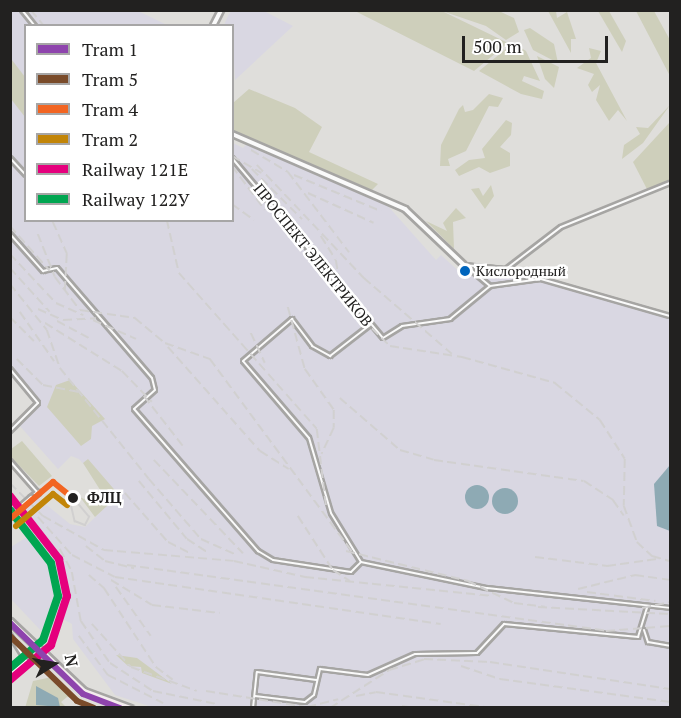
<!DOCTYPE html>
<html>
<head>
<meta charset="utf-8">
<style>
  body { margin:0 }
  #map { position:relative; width:681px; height:718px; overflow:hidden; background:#dfdedb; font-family:"PT Serif",serif }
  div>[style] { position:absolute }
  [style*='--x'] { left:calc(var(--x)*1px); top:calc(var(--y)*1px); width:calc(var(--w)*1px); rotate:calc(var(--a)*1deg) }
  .industrial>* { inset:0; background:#d9d7e2 }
  .green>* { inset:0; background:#cecfbb }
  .water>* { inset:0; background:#8eaab4 }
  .round { border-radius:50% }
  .roads { filter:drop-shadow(2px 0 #a6a5a3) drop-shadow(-2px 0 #a6a5a3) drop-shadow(0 2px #a6a5a3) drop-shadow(0 -2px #a6a5a3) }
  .street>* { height:2px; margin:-1px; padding:0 1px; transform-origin:1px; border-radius:1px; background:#fafafa }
  .secondary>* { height:4px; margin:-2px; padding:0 2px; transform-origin:2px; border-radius:2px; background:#fafafa }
  .primary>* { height:4.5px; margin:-2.25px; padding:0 2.25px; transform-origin:2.25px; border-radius:2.25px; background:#f3eced }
  .tram>* { height:1.5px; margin:-0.75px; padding:0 0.75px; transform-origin:0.75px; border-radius:0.75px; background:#d1d0d0 }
  .rail>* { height:1.5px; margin-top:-0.75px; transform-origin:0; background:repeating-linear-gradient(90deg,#d1d0d0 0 9px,transparent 0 13.5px) }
  .bridges { filter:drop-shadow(2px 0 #a6a5a3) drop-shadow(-2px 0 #a6a5a3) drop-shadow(0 2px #a6a5a3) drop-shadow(0 -2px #a6a5a3) }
  .secondary-bridge>* { height:4px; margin:-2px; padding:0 2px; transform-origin:2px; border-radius:2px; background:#fafafa }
  .rail-1>* { height:8px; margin:-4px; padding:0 4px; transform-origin:4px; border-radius:4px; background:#e5007d }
  .rail-2>* { height:8px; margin:-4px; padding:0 4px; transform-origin:4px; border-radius:4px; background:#00a651 }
  .tram-1>* { height:6px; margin:-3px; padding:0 3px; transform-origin:3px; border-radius:3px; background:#8e44ad }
  .tram-2>* { height:6px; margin:-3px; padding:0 3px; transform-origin:3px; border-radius:3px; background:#7a4b2a }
  .tram-3>* { height:6px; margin:-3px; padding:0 3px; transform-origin:3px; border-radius:3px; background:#f26522 }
  .tram-4>* { height:6px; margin:-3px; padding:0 3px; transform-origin:3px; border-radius:3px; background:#c28508 }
  .dots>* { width:16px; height:16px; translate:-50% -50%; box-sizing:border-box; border:3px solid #fff; border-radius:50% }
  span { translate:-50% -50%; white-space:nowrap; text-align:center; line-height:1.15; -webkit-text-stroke:5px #fff; paint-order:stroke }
  .bus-label { font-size:14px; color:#222120 }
  .left { translate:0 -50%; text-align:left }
  .street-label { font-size:15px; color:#222120 }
  .stop-label { font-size:15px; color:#222120; font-weight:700 }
  .frame { position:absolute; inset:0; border:12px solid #222120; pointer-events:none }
  .legend { position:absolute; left:24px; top:24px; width:210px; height:198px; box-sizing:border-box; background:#fff; border:2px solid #a7a6a6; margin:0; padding:8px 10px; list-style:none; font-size:18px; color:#222120 }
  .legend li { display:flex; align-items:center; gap:12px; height:30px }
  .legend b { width:30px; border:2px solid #a7a6a6 }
  .north { position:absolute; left:24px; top:634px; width:60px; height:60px; -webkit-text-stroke:4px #fff; paint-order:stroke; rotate:79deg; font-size:16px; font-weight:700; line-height:24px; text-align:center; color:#222120 }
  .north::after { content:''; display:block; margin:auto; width:21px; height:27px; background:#222120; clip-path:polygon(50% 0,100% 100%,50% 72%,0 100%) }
  .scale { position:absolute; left:462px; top:36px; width:146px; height:27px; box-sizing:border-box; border:3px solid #222120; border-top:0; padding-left:8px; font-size:18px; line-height:21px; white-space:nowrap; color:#222120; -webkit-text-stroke:4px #fff; paint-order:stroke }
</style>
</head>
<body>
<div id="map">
  <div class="industrial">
    <i style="clip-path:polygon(262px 10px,293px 26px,235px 80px,232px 26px,224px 25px,228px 16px,231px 11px)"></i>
    <i style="clip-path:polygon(10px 11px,138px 11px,167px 25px,26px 26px,26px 220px,232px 220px,233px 143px,243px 148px,247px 144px,387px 205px,436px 260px,441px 255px,463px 275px,473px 269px,542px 277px,670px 313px,670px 707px,152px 707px,115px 695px,73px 639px,72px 624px,59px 617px,45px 635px,11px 599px,11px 547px,27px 537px,28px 523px,20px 514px,38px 498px,70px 524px,85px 527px,114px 499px,79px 459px,71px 456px,58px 469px,19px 425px,34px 401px,11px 372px)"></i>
  </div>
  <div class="green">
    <i style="clip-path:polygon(355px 11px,499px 11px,514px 18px,519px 32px,506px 40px,486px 26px,442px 11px,508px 43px,474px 71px)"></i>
    <i style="clip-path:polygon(548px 11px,556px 11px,557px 18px,567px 12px,576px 39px,571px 39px,571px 53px)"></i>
    <i style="clip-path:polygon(598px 11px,609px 11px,626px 41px,622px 52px)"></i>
    <i style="clip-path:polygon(636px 11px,654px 11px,670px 40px,670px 76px)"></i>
    <i style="clip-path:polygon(530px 28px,554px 44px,558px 63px,533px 50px,524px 30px)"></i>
    <i style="clip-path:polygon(513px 43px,526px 51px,540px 81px,524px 76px,522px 81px,544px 91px,542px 99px,521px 94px,479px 71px)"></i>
    <i style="clip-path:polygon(589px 48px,601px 51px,596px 63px,627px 121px,618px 110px,609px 121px,596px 100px,600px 85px,592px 92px,588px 85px,594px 74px,577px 68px,591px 58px)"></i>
    <i style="clip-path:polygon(537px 56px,559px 67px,554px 88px,545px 79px)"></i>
    <i style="clip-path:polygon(12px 60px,25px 77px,25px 117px,11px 99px)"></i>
    <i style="clip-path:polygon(249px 89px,295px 108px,322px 127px,309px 152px,378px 184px,372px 190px,233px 131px,233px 103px)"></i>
    <i style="clip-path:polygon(489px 94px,503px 98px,498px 107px,489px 106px,466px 151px,448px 159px,450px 166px,440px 166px,441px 145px,459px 109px,463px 105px,465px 112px,473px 110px)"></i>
    <i style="clip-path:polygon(670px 105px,643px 143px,622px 159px,624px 145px,640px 134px,636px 127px,648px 128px)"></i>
    <i style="clip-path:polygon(506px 120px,512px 123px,511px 135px,500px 147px,510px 153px,510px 166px,490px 173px,479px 167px,459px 176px,455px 170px,469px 160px,485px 158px,482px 149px)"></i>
    <i style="clip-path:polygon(670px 122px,670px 181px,649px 193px,633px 162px)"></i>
    <i style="clip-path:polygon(491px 185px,494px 196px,485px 209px,471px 189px,479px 188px,483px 196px)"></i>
    <i style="clip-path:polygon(456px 208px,466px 218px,453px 222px,454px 249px,426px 221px,447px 231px,443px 223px)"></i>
    <i style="clip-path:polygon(70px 380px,105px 419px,92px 426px,91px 439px,81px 446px,47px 407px,56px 385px)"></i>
    <i style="clip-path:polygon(22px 441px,52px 476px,39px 486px,11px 457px,11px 449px)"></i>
    <i style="clip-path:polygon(88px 459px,119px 495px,95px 517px,80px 497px,94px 504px,104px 496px,83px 463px)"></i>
    <i style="clip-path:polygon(116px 655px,137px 658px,172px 684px,142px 673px,141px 667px,128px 666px)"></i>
    <i style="clip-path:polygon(52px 677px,80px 699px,67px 697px,61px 702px,66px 707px,25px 708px,33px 681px)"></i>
  </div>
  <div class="water">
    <i style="clip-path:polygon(670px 465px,670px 531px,657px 526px,654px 484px)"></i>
    <i class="round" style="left:465px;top:485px;width:24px;height:24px"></i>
    <i class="round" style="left:492px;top:488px;width:26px;height:26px"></i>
    <i style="clip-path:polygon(36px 686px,58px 698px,60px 707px,36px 705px)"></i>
  </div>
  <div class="roads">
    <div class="street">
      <i style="--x:22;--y:10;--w:21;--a:51"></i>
      <i style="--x:10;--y:158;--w:23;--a:47"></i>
      <i style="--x:232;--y:158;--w:235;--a:50"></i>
      <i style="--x:383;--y:338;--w:22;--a:-32"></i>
      <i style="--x:402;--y:326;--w:49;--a:-8.3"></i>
      <i style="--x:450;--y:319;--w:52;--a:-39.5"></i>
      <i style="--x:10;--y:234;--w:50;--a:48.3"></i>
      <i style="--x:43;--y:271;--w:14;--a:-12"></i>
      <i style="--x:57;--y:268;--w:145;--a:49.2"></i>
      <i style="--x:152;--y:378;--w:12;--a:76"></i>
      <i style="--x:155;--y:390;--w:28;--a:138"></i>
      <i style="--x:134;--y:409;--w:189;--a:48.9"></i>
      <i style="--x:258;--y:551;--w:17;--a:31"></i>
      <i style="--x:273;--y:560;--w:79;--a:8.7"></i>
      <i style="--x:351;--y:572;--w:14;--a:-45"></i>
      <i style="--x:464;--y:265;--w:42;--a:5.4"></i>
      <i style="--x:506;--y:269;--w:69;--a:-37.4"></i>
      <i style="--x:561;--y:227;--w:118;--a:-22"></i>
      <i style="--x:465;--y:265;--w:33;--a:40"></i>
      <i style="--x:490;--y:286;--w:51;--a:-7.8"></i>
      <i style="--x:541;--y:279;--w:134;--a:16"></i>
      <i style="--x:10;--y:369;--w:44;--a:50.5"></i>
      <i style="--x:38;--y:403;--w:40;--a:135"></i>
      <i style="--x:10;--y:461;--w:43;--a:48.8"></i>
      <i style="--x:361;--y:562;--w:57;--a:-121.5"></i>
      <i style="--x:331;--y:513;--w:78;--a:-106.3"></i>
      <i style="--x:309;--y:438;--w:101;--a:-130.6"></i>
      <i style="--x:243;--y:361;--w:65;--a:-40.6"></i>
      <i style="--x:292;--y:319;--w:34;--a:53"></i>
      <i style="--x:312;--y:346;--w:21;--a:29"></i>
      <i style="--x:330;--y:356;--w:51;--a:-37.8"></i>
      <i style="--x:361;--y:562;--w:129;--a:11.7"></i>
      <i style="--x:487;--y:588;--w:184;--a:6.2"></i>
      <i style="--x:644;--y:630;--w:13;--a:72"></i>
      <i style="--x:648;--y:642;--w:22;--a:10"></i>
      <i style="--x:10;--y:635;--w:31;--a:58"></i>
      <i style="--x:26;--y:661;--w:21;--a:141"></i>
      <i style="--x:255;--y:696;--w:50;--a:6.8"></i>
      <i style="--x:305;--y:702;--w:11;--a:-38"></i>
      <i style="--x:314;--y:695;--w:27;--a:-77"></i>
      <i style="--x:320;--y:669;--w:48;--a:7.1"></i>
      <i style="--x:368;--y:675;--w:51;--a:-24.1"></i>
      <i style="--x:415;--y:654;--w:62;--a:-0.9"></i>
      <i style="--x:477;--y:653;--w:40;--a:-47"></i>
      <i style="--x:504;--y:624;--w:135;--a:5.5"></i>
      <i style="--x:638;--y:637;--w:31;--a:-73"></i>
      <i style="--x:253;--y:708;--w:36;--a:-84"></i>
      <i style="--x:257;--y:672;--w:60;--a:7.7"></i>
    </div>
    <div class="secondary">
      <i style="--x:213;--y:26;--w:18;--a:-63"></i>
      <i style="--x:232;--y:134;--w:189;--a:23.4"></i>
      <i style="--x:405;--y:209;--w:81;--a:43.5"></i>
      <i style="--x:31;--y:498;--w:9;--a:-36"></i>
    </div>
    <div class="primary">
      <i style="--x:10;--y:621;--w:102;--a:43.4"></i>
      <i style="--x:84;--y:691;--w:49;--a:20.3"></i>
    </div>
  </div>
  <div class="tram">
    <i style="--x:69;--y:495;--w:27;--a:77"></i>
    <i style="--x:75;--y:521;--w:11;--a:22"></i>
    <i style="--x:85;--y:525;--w:9;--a:-63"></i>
    <i style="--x:89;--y:517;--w:25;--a:-130"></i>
  </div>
  <div class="rail">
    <i style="--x:31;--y:10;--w:21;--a:51"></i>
    <i style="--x:251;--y:150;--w:43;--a:30.7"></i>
    <i style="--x:288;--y:172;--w:101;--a:52.7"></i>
    <i style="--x:232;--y:156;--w:34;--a:30"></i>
    <i style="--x:257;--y:165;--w:156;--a:46.6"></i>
    <i style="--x:364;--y:278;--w:116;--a:40.8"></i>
    <i style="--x:232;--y:166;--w:55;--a:53.1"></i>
    <i style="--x:252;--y:169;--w:71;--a:45"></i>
    <i style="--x:294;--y:175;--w:94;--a:22.5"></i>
    <i style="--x:308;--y:193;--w:72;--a:24.4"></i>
    <i style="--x:232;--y:204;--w:27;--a:36"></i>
    <i style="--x:167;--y:220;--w:54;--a:77.2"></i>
    <i style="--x:179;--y:273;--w:208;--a:48.5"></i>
    <i style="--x:317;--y:429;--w:77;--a:83.2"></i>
    <i style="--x:53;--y:222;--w:35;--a:66"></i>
    <i style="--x:67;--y:254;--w:36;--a:93"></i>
    <i style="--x:10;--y:226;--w:60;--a:48.4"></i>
    <i style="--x:38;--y:234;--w:46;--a:68.4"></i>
    <i style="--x:55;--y:277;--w:41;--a:52.9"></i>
    <i style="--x:80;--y:310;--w:56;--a:8.3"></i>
    <i style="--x:135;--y:318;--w:39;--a:40"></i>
    <i style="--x:165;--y:343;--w:48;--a:19.6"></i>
    <i style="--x:210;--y:359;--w:242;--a:53.6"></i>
    <i style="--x:321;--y:236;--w:28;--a:58"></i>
    <i style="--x:336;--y:260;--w:41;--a:80.1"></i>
    <i style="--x:343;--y:300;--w:66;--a:44.4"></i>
    <i style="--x:390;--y:346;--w:73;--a:8.7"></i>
    <i style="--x:462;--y:357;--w:97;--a:15.6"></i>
    <i style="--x:555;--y:383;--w:58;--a:39.4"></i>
    <i style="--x:600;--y:420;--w:46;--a:57.3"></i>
    <i style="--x:625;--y:459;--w:47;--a:91.2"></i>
    <i style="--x:624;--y:506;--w:38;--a:70"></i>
    <i style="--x:637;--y:542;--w:21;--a:43"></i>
    <i style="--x:652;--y:556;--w:19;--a:16"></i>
    <i style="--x:10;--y:254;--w:67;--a:46.8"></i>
    <i style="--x:56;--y:303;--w:30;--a:24"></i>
    <i style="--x:10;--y:268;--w:59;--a:47.7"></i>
    <i style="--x:10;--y:284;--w:59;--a:51.2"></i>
    <i style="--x:47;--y:330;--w:40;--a:71.1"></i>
    <i style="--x:60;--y:368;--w:142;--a:51.3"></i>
    <i style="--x:149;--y:479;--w:79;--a:49.1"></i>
    <i style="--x:201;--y:539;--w:39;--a:24"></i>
    <i style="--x:288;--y:307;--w:64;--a:74.7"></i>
    <i style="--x:305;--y:369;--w:50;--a:54.7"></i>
    <i style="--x:334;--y:410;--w:18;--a:90"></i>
    <i style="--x:334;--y:428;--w:29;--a:115"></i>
    <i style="--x:38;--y:309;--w:27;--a:24"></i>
    <i style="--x:63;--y:320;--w:33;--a:-3"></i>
    <i style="--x:20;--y:312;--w:60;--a:55.2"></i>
    <i style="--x:10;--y:317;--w:34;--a:45"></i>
    <i style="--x:93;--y:320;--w:47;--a:23.8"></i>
    <i style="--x:57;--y:321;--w:36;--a:28"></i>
    <i style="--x:45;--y:323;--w:91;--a:31.9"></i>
    <i style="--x:122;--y:371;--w:43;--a:45.9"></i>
    <i style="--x:251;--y:333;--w:33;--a:65"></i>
    <i style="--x:168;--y:347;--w:139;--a:48.5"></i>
    <i style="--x:260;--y:451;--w:34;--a:32"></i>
    <i style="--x:17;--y:359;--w:37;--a:45"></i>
    <i style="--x:43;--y:385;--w:38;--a:11"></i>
    <i style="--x:144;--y:396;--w:63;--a:52"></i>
    <i style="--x:340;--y:398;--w:79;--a:40.9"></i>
    <i style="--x:400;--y:450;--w:35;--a:16"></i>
    <i style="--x:434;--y:460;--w:151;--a:8"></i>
    <i style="--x:584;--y:481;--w:35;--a:33"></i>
    <i style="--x:613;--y:500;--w:19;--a:55"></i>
    <i style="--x:154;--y:460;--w:129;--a:46.3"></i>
    <i style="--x:139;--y:481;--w:75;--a:50.4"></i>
    <i style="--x:187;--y:539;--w:27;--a:33"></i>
    <i style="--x:10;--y:483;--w:47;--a:45"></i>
    <i style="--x:43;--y:516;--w:70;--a:29.1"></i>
    <i style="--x:104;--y:550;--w:130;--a:4.8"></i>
    <i style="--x:234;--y:561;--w:73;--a:12.7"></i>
    <i style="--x:305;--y:577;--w:189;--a:5.8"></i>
    <i style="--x:125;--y:493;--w:65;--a:48.7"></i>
    <i style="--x:168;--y:542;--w:27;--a:27"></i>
    <i style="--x:298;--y:516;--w:64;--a:57.1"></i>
    <i style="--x:333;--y:570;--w:20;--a:33"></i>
    <i style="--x:38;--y:517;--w:51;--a:48.2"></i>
    <i style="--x:72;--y:555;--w:48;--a:27.1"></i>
    <i style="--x:115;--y:577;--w:329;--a:8.2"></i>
    <i style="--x:86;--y:546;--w:24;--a:38"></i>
    <i style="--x:105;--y:561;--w:30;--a:14"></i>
    <i style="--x:60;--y:549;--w:26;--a:62"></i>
    <i style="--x:72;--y:572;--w:50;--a:79.6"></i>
    <i style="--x:81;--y:621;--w:51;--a:55.4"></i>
    <i style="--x:110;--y:663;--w:51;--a:33.1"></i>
    <i style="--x:153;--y:691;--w:65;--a:11.5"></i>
    <i style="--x:346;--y:551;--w:126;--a:13.8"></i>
    <i style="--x:468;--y:581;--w:51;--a:25.6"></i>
    <i style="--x:514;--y:603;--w:31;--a:7"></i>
    <i style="--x:535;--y:557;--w:73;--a:7.1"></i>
    <i style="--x:607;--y:566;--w:50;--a:-8"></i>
    <i style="--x:127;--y:565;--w:484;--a:7.8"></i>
    <i style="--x:606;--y:631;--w:64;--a:-4.5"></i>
    <i style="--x:89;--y:575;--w:20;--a:41"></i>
    <i style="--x:104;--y:588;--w:95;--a:56.6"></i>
    <i style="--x:156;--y:667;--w:21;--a:37"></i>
    <i style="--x:111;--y:580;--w:48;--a:31.4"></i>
    <i style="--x:152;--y:605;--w:68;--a:6.7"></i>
    <i style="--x:116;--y:587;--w:60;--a:54.5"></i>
    <i style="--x:578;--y:589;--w:59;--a:-13.8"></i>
    <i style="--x:635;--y:575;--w:35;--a:8"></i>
    <i style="--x:587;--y:592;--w:69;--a:7.5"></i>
    <i style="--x:538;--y:607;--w:132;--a:3"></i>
    <i style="--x:642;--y:608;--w:29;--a:-12"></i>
    <i style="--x:92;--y:624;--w:58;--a:47.8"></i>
    <i style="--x:131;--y:667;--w:70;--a:20"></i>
    <i style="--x:79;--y:636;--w:49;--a:53.4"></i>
    <i style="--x:108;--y:675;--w:62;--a:27"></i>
    <i style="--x:461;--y:666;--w:41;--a:18.4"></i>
    <i style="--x:500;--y:679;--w:172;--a:7.7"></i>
    <i style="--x:206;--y:691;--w:102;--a:9"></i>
    <i style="--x:307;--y:707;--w:32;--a:-14"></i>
    <i style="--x:356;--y:696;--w:20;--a:-11"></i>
    <i style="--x:376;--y:692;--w:117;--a:7.9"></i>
    <i style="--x:402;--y:706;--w:13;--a:9"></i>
    <i style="--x:330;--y:708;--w:70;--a:-32.8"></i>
    <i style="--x:389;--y:670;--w:37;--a:-17"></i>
    <i style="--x:424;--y:659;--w:66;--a:2.6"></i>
    <i style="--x:490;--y:662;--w:182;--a:8.5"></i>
  </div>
  <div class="bridges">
    <div class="secondary-bridge">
      <i style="--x:14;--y:513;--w:23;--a:-41"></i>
    </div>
  </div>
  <div class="rail-1">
    <i style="--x:10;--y:496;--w:80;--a:52.1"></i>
    <i style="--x:59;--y:559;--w:38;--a:78"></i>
    <i style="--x:67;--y:596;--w:52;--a:108.1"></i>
    <i style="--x:51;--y:645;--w:54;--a:139.5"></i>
  </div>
  <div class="rail-2">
    <i style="--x:10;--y:510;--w:67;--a:52.3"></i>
    <i style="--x:51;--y:563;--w:34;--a:78"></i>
    <i style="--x:58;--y:596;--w:46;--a:108.8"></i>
    <i style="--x:43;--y:640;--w:43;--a:139.7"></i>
  </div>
  <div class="tram-1">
    <i style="--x:10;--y:623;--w:102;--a:44.2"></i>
    <i style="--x:83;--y:694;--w:40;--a:21"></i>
  </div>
  <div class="tram-2">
    <i style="--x:10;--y:636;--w:93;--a:44.1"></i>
    <i style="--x:77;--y:701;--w:18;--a:22"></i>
  </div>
  <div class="tram-3">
    <i style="--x:10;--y:519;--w:57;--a:-40.7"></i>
    <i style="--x:53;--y:482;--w:26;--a:39"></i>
  </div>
  <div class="tram-4">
    <i style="--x:16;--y:526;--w:49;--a:-40.9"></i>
    <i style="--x:53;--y:494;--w:18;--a:38"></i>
  </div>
  <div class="dots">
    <i style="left:465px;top:271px;background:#0065bd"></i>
    <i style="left:73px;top:498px;background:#222120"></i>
  </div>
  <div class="bus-label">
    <span class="left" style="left:476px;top:271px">Кислородный</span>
  </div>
  <div class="street-label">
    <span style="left:313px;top:255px;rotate:51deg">ПРОСПЕКТ ЭЛЕКТРИКОВ</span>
  </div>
  <div class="stop-label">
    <span class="left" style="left:87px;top:498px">ФЛЦ</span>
  </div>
  <div class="frame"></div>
  <ul class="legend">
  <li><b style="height:8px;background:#8e44ad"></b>Tram 1</li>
  <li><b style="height:8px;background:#7a4b2a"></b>Tram 5</li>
  <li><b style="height:8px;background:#f26522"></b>Tram 4</li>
  <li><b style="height:8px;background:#c28508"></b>Tram 2</li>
  <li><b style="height:8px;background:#e5007d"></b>Railway 121Е</li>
  <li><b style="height:8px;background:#00a651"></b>Railway 122У</li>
  </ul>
  <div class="north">N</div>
  <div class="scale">500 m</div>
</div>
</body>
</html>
